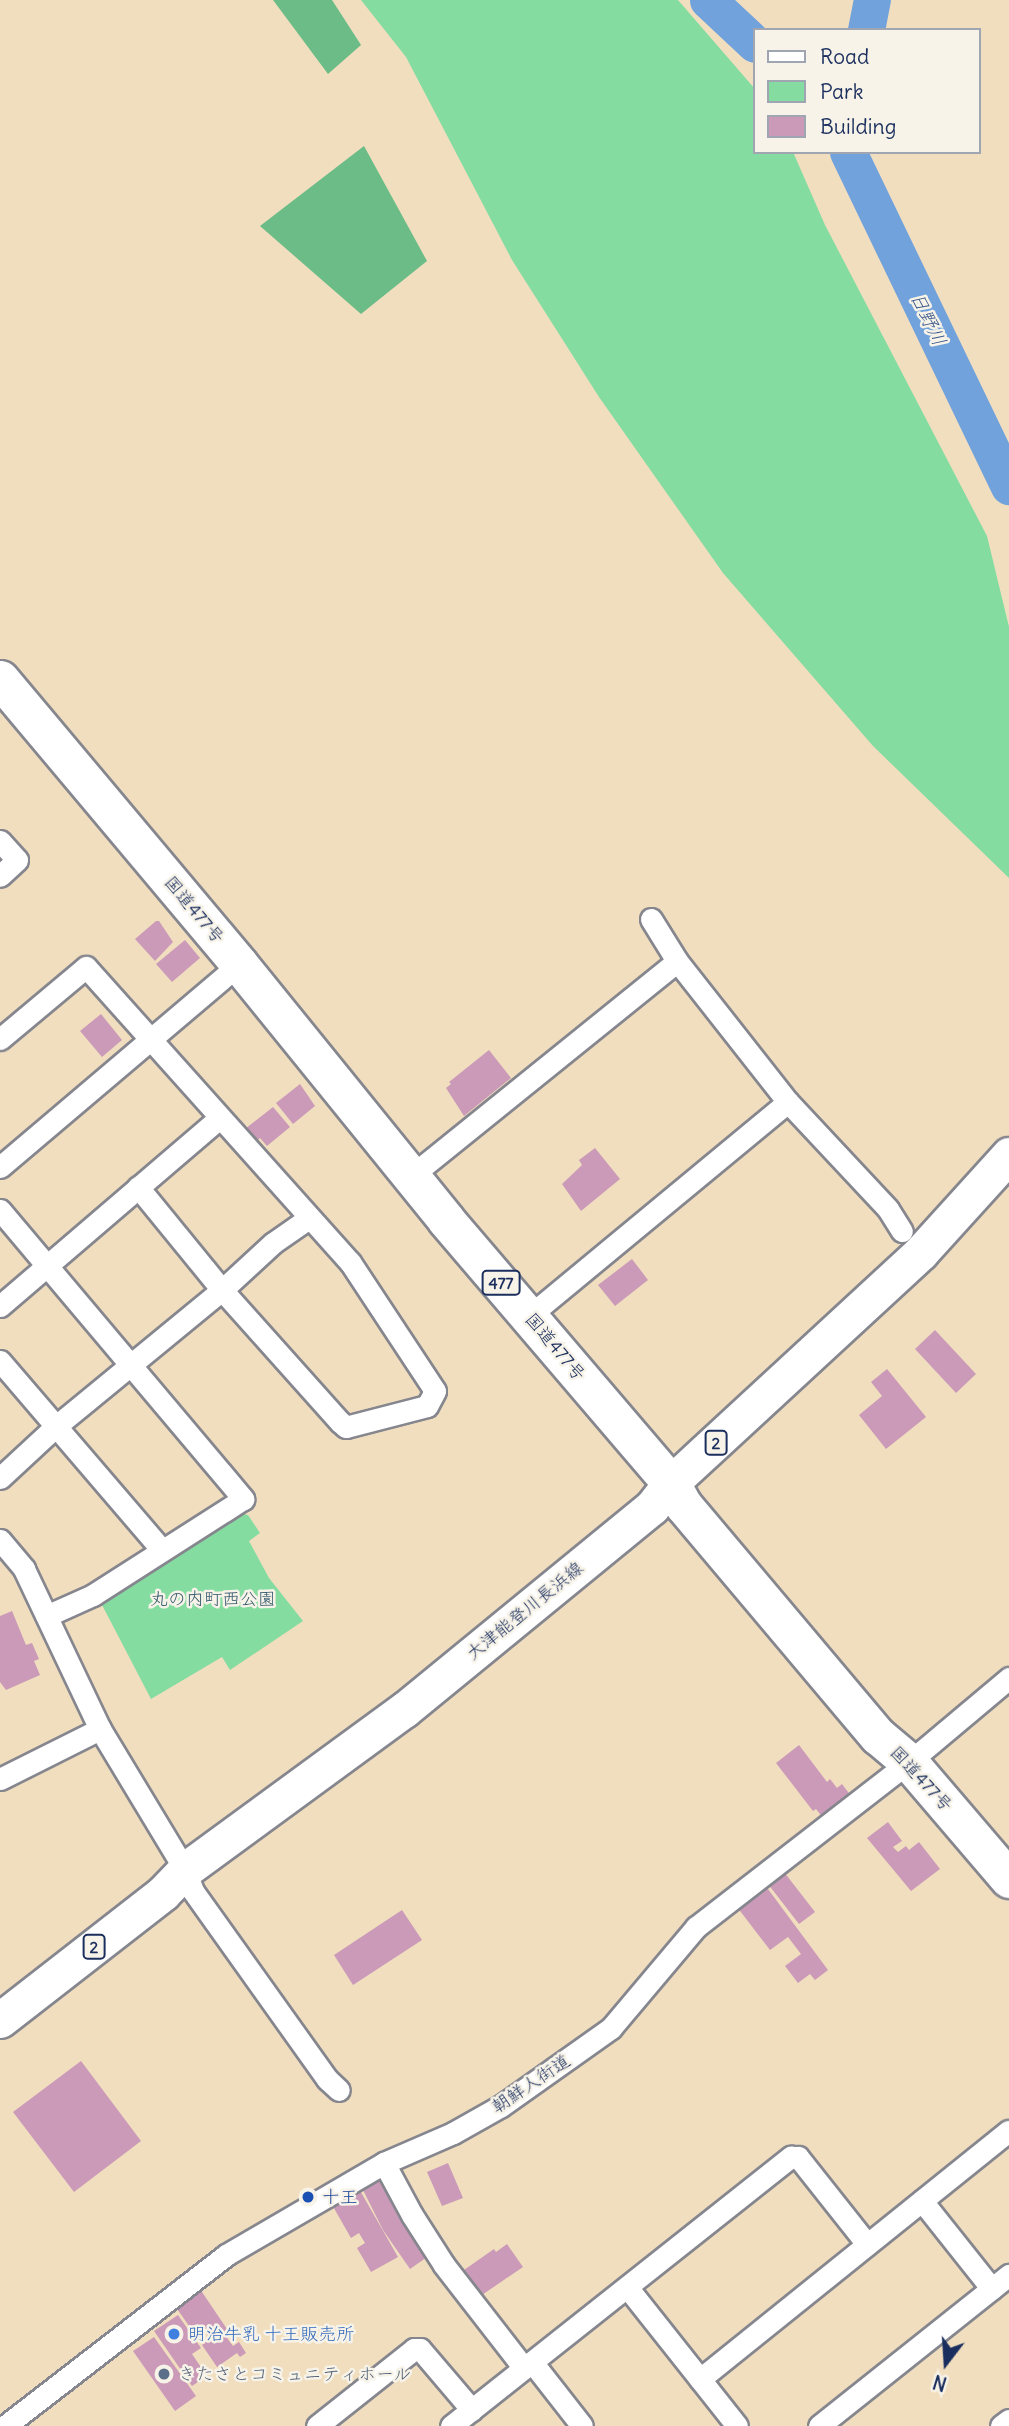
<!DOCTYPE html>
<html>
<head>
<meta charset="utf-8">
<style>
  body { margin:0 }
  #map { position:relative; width:1009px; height:2426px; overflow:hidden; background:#f1debf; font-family:Delius,"Klee One",sans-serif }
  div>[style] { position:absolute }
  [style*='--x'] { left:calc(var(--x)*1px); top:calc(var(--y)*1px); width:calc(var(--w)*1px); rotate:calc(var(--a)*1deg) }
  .green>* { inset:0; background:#84dca1 }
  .forest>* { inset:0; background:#6bbc87 }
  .river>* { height:37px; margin:-18.5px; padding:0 18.5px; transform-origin:18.5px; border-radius:18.5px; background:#72a2dc }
  .building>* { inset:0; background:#ca9ab8 }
  .roads { filter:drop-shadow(2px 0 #86868e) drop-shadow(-2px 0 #86868e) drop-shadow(0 2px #86868e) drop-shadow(0 -2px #86868e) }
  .minor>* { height:21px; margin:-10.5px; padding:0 10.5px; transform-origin:10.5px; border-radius:10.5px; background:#fff }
  .primary>* { height:35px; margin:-17.5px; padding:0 17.5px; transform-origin:17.5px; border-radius:17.5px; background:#fff }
  .trunk>* { height:37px; margin:-18.5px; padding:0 18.5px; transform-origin:18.5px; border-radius:18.5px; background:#fff }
  .dots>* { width:19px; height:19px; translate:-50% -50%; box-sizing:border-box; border:4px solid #f7f3e8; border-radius:50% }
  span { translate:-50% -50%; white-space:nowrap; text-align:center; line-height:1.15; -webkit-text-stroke:5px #f7f3e8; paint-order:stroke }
  .shield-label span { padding:2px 5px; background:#f7f3e8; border:2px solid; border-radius:5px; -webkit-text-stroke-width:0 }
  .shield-label { font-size:16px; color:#1b2f5e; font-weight:700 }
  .street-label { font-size:18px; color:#1b2f5e }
  .park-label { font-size:18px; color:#355a6f }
  .transit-label { font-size:18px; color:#164399 }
  .left { translate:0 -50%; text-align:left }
  .shop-label { font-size:18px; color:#366cbe }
  .service-label { font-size:18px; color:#4e5e75 }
  .water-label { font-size:19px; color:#39578a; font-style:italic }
  .legend { position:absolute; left:753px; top:28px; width:228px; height:126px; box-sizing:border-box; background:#f7f3e8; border:2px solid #9fa5b1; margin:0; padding:9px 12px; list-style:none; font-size:21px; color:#1b2f5e }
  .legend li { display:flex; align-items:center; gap:14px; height:35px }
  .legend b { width:35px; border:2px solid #9fa5b1 }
  .north { position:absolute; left:911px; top:2328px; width:70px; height:70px; -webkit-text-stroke:5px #f7f3e8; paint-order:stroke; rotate:197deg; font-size:19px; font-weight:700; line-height:28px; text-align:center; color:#1b2f5e }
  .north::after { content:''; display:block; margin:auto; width:24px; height:32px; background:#1b2f5e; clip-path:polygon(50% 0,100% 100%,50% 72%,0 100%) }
</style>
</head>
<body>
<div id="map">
  <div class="green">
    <i style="clip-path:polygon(361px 0,678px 0,755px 89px,755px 152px,793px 152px,825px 225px,987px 536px,1009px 627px,1009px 878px,873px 746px,723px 573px,599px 397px,512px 260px,406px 57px)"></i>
    <i style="clip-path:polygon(232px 1512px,248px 1515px,260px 1533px,249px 1541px,269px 1578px,303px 1621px,230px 1670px,222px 1657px,151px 1699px,101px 1603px)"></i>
  </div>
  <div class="forest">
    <i style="clip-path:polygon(273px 0,332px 0,361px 45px,328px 74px)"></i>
    <i style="clip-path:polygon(364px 146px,427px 261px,361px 314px,260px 226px)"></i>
  </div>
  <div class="river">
    <i style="--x:708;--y:0;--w:64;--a:43.1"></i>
    <i style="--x:866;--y:30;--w:31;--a:-79"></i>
    <i style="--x:848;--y:152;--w:371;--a:64.3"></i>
  </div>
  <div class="building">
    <i style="clip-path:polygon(156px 921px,159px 921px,173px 942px,155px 961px,135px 939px)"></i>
    <i style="clip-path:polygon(185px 940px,200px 958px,172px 982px,156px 964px)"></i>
    <i style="clip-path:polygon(101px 1014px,122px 1040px,102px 1057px,80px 1031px)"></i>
    <i style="clip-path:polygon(489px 1050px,511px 1078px,464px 1116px,446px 1088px,451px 1084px,449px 1082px)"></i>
    <i style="clip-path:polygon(300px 1084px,315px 1106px,293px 1124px,276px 1103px)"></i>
    <i style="clip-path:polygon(273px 1107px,290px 1127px,267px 1146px,260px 1138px,256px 1142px,245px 1129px)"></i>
    <i style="clip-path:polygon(595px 1148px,620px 1179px,581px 1211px,562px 1184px,582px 1165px,579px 1160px)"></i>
    <i style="clip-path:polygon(632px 1259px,648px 1280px,615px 1306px,598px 1285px)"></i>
    <i style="clip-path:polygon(935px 1330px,976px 1374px,956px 1393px,915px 1349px)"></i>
    <i style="clip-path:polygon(887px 1369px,926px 1417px,886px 1449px,859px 1415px,882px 1396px,871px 1382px)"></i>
    <i style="clip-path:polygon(12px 1611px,26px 1645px,32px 1643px,39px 1659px,34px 1661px,40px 1675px,6px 1690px,0 1682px,0 1616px)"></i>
    <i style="clip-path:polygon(799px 1745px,827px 1782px,830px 1779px,837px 1788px,842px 1784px,851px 1796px,823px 1818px,816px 1809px,813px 1811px,776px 1763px)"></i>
    <i style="clip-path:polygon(888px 1822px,902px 1841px,893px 1847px,898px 1852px,906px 1846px,909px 1850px,919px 1842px,940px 1869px,911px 1891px,867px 1838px)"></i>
    <i style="clip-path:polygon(784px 1872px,815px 1912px,799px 1924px,768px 1884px)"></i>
    <i style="clip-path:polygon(765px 1885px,828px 1970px,815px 1980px,810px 1974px,798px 1983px,785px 1966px,801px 1954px,788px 1937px,770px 1950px,737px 1907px)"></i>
    <i style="clip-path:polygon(402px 1910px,422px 1940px,353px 1985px,334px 1955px)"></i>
    <i style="clip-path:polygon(81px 2061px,141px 2141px,74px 2192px,13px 2112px)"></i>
    <i style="clip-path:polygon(448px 2163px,463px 2198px,442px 2206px,427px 2172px)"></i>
    <i style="clip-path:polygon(384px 2175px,430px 2255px,410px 2269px,383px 2230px,361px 2186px)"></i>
    <i style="clip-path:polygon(358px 2187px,398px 2257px,371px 2272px,357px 2248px,365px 2243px,359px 2233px,351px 2238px,331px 2203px)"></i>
    <i style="clip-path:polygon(507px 2244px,523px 2267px,476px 2299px,462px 2279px,468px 2275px,464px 2270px,494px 2249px,496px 2252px)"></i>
    <i style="clip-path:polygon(200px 2289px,231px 2335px,227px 2338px,233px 2346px,239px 2342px,246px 2353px,240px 2357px,237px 2353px,217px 2367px,202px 2345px,210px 2339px,202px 2327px,194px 2333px,175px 2306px)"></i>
    <i style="clip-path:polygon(178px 2315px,201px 2348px,192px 2354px,207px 2376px,192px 2386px,154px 2331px)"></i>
    <i style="clip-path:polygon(154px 2337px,196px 2396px,175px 2411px,133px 2351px)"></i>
  </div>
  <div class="roads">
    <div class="minor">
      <i style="--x:0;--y:841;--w:25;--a:48"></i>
      <i style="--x:17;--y:860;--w:23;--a:137"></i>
      <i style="--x:651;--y:919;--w:49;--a:58.2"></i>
      <i style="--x:677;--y:961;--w:179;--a:51.8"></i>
      <i style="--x:788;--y:1102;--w:146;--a:46.9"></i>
      <i style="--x:888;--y:1209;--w:26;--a:58"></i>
      <i style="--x:0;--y:1039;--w:112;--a:-39.9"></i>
      <i style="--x:86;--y:967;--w:396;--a:48.2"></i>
      <i style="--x:350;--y:1262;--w:154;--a:56.6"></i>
      <i style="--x:435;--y:1391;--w:17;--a:118"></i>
      <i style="--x:427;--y:1406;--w:84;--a:165.5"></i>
      <i style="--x:346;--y:1427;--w:8;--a:-140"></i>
      <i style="--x:340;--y:1422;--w:177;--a:-131.8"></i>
      <i style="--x:222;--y:1290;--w:133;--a:-129.2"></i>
      <i style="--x:0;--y:1167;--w:314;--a:-40.3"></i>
      <i style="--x:411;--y:1176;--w:342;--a:-38.9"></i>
      <i style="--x:0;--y:1210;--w:378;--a:49.9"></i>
      <i style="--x:243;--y:1499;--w:178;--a:147.4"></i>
      <i style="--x:93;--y:1595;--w:51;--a:155.9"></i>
      <i style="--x:0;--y:1306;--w:289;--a:-40.6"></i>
      <i style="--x:529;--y:1316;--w:336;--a:-39.6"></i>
      <i style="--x:0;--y:1361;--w:248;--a:49.4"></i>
      <i style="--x:0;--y:1478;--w:75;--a:-42.8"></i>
      <i style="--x:55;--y:1427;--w:216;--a:-39.4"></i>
      <i style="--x:222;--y:1290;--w:69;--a:-42.7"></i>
      <i style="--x:273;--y:1243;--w:44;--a:-34.8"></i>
      <i style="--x:0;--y:1540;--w:38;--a:50"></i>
      <i style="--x:24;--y:1569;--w:177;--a:64.6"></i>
      <i style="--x:100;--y:1729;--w:165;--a:58.9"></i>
      <i style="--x:185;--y:1870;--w:22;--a:69"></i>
      <i style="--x:193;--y:1891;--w:231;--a:54.5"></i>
      <i style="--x:327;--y:2079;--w:16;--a:43"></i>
      <i style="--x:0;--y:1779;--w:112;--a:-26.6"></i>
      <i style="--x:384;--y:2163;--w:59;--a:61.7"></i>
      <i style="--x:412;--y:2215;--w:59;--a:57.4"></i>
      <i style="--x:444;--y:2265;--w:130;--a:52.2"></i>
      <i style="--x:922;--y:2201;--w:112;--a:51.5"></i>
      <i style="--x:627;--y:2287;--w:177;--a:51.6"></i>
      <i style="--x:532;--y:2362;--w:81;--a:52"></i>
      <i style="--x:700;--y:2379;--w:396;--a:-38.8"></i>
      <i style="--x:5;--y:2426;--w:279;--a:-37.7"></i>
      <i style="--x:226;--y:2255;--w:183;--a:-30.2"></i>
      <i style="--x:384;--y:2163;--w:75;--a:-23.5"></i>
      <i style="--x:453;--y:2133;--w:55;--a:-29.4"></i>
      <i style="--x:501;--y:2106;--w:135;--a:-35.3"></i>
      <i style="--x:611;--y:2028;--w:132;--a:-49.9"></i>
      <i style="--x:696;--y:1927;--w:269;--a:-37.8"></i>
      <i style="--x:909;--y:1762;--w:131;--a:-40"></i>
      <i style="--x:317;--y:2426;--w:124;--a:-38.4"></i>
      <i style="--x:414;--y:2349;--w:6;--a:0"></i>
      <i style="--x:420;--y:2349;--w:80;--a:49.6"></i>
      <i style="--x:451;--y:2426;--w:434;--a:-38.4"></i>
      <i style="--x:791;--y:2157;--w:7;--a:0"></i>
      <i style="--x:798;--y:2157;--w:111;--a:51.6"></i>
      <i style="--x:819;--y:2426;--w:243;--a:-38.5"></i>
      <i style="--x:1001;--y:2426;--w:10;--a:-37"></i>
    </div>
    <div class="primary">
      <i style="--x:0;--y:2020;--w:207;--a:-37.9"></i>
      <i style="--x:163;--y:1893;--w:32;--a:-46"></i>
      <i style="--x:185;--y:1870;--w:271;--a:-36.2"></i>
      <i style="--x:404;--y:1710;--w:320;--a:-39.3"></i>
      <i style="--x:652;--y:1507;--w:31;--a:-52"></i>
      <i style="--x:671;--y:1483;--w:340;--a:-42.7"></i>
      <i style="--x:921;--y:1252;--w:131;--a:-47.8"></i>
    </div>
    <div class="trunk">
      <i style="--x:0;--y:679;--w:372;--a:50"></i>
      <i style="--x:239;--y:964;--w:329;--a:51"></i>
      <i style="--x:446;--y:1220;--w:346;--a:49.5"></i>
      <i style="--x:671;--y:1483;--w:26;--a:61"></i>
      <i style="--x:684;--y:1506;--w:301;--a:49.9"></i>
      <i style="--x:878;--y:1736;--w:40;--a:40"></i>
      <i style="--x:909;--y:1762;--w:154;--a:49.5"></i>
    </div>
  </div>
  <div class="dots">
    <i style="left:308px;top:2197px;background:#1a4fb4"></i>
    <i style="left:174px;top:2334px;background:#3f7fe0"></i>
    <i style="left:164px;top:2374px;background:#5c6f8a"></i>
  </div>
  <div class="shield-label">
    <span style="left:501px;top:1283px">477</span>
    <span style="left:716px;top:1443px">2</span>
    <span style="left:94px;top:1947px">2</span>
  </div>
  <div class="street-label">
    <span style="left:194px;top:910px;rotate:50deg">国道477号</span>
    <span style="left:555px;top:1347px;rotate:50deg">国道477号</span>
    <span style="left:525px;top:1611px;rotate:-39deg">大津能登川長浜線</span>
    <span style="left:921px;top:1779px;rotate:47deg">国道477号</span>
    <span style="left:531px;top:2084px;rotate:-34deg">朝鮮人街道</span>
  </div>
  <div class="park-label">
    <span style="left:213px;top:1599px">丸の内町西公園</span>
  </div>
  <div class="transit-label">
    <span class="left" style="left:322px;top:2197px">十王</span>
  </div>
  <div class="shop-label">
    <span class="left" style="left:188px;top:2334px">明治牛乳 十王販売所</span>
  </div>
  <div class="service-label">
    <span class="left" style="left:178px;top:2374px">きたさとコミュニティホール</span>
  </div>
  <div class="water-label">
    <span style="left:928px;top:319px;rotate:64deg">日野川</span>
  </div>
  <ul class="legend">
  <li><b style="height:9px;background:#fff"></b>Road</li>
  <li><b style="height:19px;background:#84dca1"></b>Park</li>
  <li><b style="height:19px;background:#ca9ab8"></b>Building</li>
  </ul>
  <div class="north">N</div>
</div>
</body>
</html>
